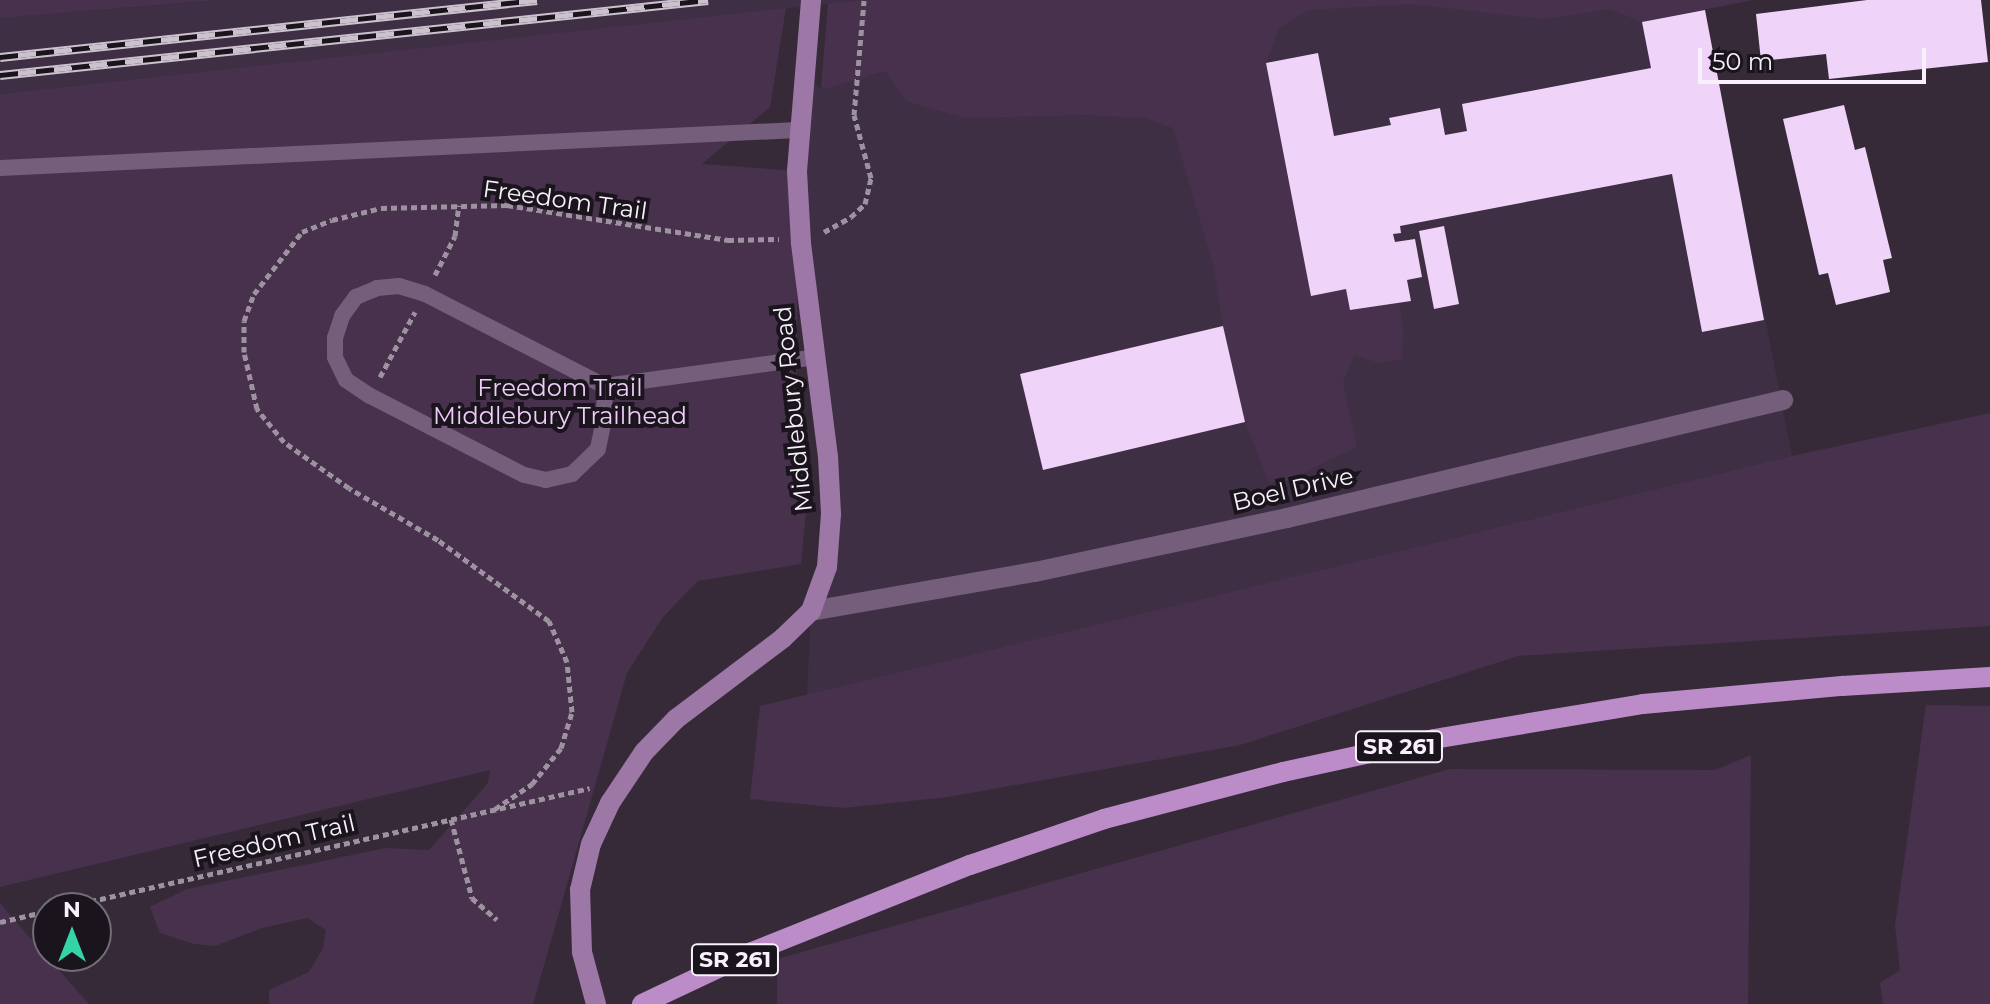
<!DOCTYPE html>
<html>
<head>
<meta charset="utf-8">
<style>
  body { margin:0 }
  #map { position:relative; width:1990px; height:1004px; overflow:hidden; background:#362a39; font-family:Montserrat,sans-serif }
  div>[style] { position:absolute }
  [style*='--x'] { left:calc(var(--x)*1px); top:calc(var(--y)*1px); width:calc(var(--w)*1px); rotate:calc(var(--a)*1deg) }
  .built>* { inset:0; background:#3f2f44 }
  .green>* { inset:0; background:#47314d }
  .building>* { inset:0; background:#f0d3f8 }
  .path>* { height:5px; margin-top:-2.5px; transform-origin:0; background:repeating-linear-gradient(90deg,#9d93a0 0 6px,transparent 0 10px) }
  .lane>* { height:16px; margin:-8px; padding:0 8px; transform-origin:8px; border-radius:8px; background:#755e7c }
  .street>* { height:20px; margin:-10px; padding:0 10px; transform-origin:10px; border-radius:10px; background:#755e7c }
  .secondary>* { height:20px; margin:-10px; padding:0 10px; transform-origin:10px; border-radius:10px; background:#9d78a7 }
  .primary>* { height:20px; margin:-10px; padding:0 10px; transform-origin:10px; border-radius:10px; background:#bb8cc8 }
  .rail>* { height:9px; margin-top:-4.5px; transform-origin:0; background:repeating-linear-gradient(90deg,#1a151c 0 18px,#cbc2cd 0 36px); box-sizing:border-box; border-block:2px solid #cbc2cd }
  span { translate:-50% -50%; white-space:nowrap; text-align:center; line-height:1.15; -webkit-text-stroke:8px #1a151c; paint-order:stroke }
  .shield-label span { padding:2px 6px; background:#1a151c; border:2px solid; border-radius:6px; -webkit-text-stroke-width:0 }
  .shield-label { font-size:22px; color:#f8f0fa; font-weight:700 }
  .street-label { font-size:24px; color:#f8f0fa }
  .park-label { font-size:24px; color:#efccf9 }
  .north { position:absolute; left:32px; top:892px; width:80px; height:80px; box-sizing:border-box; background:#1a151c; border:2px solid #736d75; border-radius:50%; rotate:0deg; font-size:22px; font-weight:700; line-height:32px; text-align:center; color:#f8f0fa }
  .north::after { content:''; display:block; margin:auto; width:28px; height:36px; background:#35d4a7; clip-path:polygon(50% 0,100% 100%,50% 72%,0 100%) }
  .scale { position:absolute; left:1698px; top:48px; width:228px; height:36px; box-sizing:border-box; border:4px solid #f8f0fa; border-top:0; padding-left:10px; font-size:24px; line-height:28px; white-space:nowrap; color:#f8f0fa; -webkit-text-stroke:6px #1a151c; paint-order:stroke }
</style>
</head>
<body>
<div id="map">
  <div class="built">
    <i style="clip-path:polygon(218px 0,1703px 0,1792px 456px,807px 695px,811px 611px,827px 567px,798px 184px,810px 80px,821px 89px,828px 4px,0 94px,0 18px)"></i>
  </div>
  <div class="green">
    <i style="clip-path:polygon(0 0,218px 0,0 18px)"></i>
    <i style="clip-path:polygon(866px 0,1753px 0,1642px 22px,1610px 9px,1544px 19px,1410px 4px,1362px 7px,1308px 10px,1279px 28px,1266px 63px,1311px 295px,1346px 289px,1351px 310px,1399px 301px,1403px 329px,1402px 359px,1379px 363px,1354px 355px,1343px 383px,1357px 447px,1286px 481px,1269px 482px,1245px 422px,1223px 326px,1214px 268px,1173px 128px,1144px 118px,1084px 115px,966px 118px,907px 102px,885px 71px,821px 90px,828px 4px)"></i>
    <i style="clip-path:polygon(786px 8px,770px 107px,702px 164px,797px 171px,797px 436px,809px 483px,801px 564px,698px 581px,663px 617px,627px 673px,533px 1004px,269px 1004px,269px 990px,309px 972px,323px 948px,326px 930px,307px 918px,262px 928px,215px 946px,194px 944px,160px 933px,150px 907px,187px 889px,386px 848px,429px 850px,488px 783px,490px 770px,0 887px,0 94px)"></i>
    <i style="clip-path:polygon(1990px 413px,1990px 626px,1518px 656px,1240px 745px,948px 797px,844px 808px,750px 799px,760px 706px,1792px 456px)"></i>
    <i style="clip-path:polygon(1926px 705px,1990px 706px,1990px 1004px,1883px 1004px,1880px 983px,1900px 970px,1895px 926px)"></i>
    <i style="clip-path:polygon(1751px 755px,1748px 1004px,777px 1004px,777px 959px,1450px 769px,1715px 770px)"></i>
    <i style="clip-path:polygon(0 903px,24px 931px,89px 1004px,0 1004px)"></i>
  </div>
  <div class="building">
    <i style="clip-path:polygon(1867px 0,1981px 0,1988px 62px,1829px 79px,1826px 54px,1761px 61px,1756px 14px)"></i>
    <i style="clip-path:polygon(1705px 10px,1764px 320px,1702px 332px,1672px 174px,1400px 226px,1401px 233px,1393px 234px,1395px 242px,1415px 239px,1422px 277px,1407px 280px,1411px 301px,1350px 310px,1346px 289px,1311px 296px,1266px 63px,1318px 53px,1334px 136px,1391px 125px,1389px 118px,1440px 108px,1445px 135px,1467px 131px,1462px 104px,1651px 68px,1642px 22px)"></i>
    <i style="clip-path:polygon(1844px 105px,1855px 150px,1865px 147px,1892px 258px,1883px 260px,1890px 292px,1836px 305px,1828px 273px,1819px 275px,1783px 119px)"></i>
    <i style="clip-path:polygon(1444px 226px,1459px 304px,1434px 309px,1419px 231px)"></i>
    <i style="clip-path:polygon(1223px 326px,1245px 422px,1043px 470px,1020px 374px)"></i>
  </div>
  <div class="path">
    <i style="--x:824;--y:232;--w:31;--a:-29"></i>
    <i style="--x:851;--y:217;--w:19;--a:-43"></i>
    <i style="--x:865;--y:204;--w:27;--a:-77"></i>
    <i style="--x:871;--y:178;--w:65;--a:-105.1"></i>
    <i style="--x:854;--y:115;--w:115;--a:-85"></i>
    <i style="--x:435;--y:275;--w:44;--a:-62.9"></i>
    <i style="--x:455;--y:236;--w:31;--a:-83"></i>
    <i style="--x:380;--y:377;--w:74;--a:-61.7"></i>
    <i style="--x:495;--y:809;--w:45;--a:-34"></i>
    <i style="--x:532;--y:784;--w:46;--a:-51.1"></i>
    <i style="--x:561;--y:748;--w:38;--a:-73"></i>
    <i style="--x:572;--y:712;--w:50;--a:-95.7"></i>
    <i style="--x:567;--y:662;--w:45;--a:-113.7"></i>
    <i style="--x:549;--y:621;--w:137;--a:-143.9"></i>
    <i style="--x:438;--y:540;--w:103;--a:-149.7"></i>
    <i style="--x:349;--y:488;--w:80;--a:-144.7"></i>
    <i style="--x:284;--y:442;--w:43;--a:-129.3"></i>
    <i style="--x:257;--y:409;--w:58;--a:-102.8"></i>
    <i style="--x:244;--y:352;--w:31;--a:-90"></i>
    <i style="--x:244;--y:321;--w:29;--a:-70"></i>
    <i style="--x:254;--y:294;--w:78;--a:-52.3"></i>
    <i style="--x:302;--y:232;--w:32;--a:-22"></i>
    <i style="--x:332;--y:220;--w:50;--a:-13.8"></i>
    <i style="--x:381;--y:208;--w:126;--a:-1.4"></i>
    <i style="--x:507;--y:205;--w:224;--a:9"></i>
    <i style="--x:728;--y:240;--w:51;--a:-1.1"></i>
    <i style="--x:451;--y:819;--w:82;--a:75.1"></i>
    <i style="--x:472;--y:898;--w:33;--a:41"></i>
    <i style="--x:61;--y:908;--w:542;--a:-12.78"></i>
    <i style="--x:0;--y:922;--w:49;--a:-12.9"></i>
  </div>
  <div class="lane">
    <i style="--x:0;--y:168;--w:799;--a:-2.73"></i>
    <i style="--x:605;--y:386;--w:34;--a:92"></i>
    <i style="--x:604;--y:420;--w:30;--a:102"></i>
    <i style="--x:598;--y:449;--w:36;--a:136"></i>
    <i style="--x:572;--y:474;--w:27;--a:167"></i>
    <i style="--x:546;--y:480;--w:23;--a:-167"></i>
    <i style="--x:524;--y:475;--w:173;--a:-152.8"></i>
    <i style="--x:370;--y:396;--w:29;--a:-146"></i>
    <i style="--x:346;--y:380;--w:25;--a:-116"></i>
    <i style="--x:335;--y:357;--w:19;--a:-90"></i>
    <i style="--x:335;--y:338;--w:23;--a:-72"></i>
    <i style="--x:342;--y:316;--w:24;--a:-54"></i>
    <i style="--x:356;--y:297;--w:23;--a:-23"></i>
    <i style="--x:377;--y:288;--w:22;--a:-5"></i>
    <i style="--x:399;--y:286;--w:27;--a:17"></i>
    <i style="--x:425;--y:294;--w:202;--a:27.1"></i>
    <i style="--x:605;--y:386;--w:213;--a:-7.8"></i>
  </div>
  <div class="street">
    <i style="--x:811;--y:611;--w:227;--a:-9.9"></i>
    <i style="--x:1035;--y:572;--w:258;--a:-12.1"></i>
    <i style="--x:1287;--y:518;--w:510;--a:-13.38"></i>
  </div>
  <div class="secondary">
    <i style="--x:596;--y:1004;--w:54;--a:-105.1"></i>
    <i style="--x:582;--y:952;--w:62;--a:-91.8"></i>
    <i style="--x:580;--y:890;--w:47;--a:-76.6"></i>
    <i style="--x:591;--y:844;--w:45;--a:-65.1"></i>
    <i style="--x:610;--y:803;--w:61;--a:-56.3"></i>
    <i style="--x:644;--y:752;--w:46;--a:-45.9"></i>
    <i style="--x:676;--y:719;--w:134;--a:-37.1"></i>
    <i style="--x:783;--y:638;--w:39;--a:-44"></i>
    <i style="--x:811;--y:611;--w:47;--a:-70"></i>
    <i style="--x:827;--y:567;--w:53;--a:-85.7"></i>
    <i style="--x:831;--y:514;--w:57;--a:-93"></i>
    <i style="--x:828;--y:457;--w:216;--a:-97.2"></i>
    <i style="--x:801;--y:243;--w:72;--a:-93.2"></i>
    <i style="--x:797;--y:171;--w:172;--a:-85.3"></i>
  </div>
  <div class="primary">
    <i style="--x:642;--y:1004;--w:122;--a:-25.3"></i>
    <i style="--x:752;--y:952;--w:235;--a:-21.8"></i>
    <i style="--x:970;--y:865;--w:142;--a:-18.9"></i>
    <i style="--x:1104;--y:819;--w:185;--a:-14.7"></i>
    <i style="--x:1283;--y:772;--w:155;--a:-12.3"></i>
    <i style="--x:1434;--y:739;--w:212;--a:-9.5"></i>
    <i style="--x:1643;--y:704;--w:200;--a:-5.2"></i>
    <i style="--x:1842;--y:686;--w:148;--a:-3.5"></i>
  </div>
  <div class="rail">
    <i style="--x:0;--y:57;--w:540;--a:-6.06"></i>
    <i style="--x:0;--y:75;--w:712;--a:-6.05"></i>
  </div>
  <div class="shield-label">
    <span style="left:1399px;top:747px">SR 261</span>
    <span style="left:735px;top:960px">SR 261</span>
  </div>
  <div class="street-label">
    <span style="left:565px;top:200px;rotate:8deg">Freedom Trail</span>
    <span style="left:793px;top:409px;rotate:-96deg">Middlebury Road</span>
    <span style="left:1293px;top:489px;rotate:-13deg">Boel Drive</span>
    <span style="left:274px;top:841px;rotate:-13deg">Freedom Trail</span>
  </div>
  <div class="park-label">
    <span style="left:560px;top:402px">Freedom Trail<br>Middlebury Trailhead</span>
  </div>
  <div class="north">N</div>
  <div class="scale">50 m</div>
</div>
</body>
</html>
